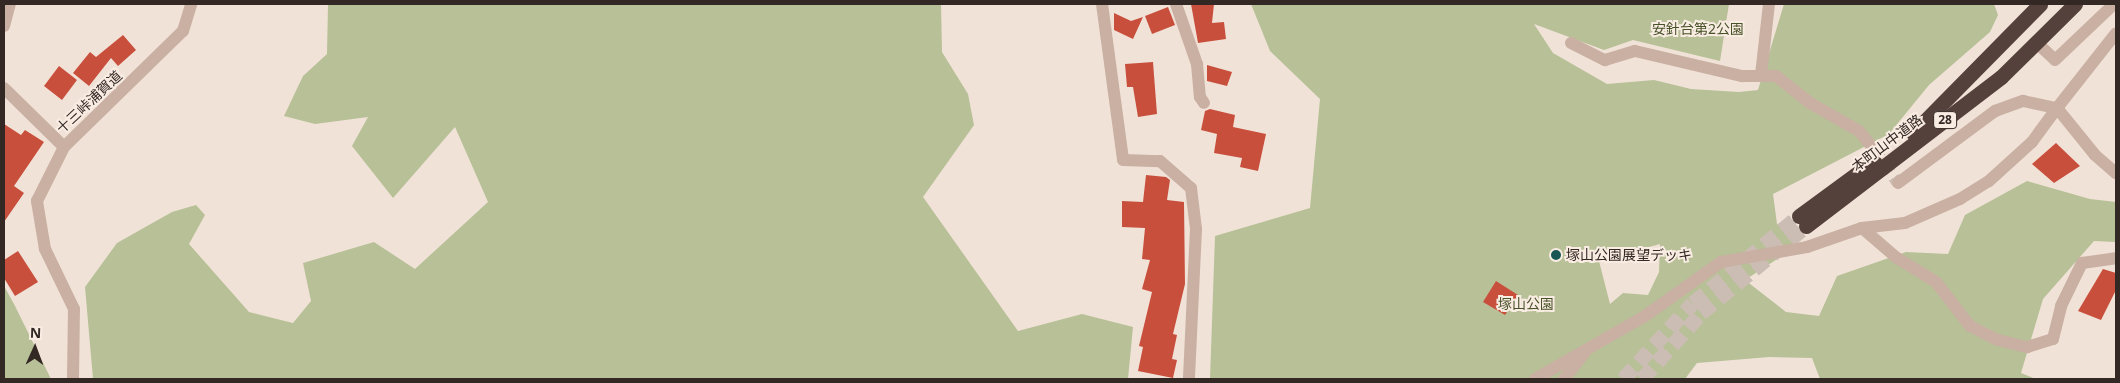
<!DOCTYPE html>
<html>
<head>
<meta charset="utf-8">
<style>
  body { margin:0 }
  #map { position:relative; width:2120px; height:383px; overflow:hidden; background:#f1e2d7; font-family:"Noto Sans","Noto Sans JP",sans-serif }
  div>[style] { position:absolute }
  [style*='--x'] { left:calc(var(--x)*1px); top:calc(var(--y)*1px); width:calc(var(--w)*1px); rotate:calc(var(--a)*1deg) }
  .green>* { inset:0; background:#b7c097 }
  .building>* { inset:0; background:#c94f3d }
  .minor-tunnel>* { height:12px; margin-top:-6px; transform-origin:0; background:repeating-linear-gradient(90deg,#cbbdb3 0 12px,transparent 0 18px) }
  .highway-tunnel>* { height:15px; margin-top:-7.5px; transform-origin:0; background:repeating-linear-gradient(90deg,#cbbdb3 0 15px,transparent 0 23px) }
  .minor>* { height:12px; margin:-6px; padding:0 6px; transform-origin:6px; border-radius:6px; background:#c9b0a3 }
  .highway>* { height:15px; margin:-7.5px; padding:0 7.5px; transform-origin:7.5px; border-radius:7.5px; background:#55413c }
  .dots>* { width:14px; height:14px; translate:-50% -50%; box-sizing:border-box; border:2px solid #f9ece3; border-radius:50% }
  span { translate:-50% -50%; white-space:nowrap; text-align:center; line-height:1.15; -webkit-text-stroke:4px #f9ece3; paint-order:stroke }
  .shield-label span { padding:1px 4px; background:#f9ece3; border:1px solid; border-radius:4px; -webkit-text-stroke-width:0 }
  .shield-label { font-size:12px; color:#342825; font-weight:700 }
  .park-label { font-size:14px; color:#485228 }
  .street-label { font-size:14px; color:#342825 }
  .poi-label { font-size:14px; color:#342825 }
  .left { translate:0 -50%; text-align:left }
  .frame { position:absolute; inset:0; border:5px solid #342825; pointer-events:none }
  .north { position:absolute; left:10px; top:323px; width:50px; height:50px; -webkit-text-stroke:4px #f9ece3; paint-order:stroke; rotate:2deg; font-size:14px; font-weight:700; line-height:20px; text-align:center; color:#342825 }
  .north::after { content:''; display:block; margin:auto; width:18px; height:22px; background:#342825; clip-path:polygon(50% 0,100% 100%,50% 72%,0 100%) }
</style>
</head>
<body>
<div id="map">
  <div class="green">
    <i style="clip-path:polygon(328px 4px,941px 4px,942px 52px,968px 94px,974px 125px,923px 197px,1018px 331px,1082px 314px,1133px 327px,1128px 379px,93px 379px,85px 287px,117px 243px,172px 212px,196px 205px,205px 215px,189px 244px,249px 312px,293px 323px,311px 301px,303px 263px,374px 242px,415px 269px,488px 202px,455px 127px,393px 198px,352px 146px,368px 117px,315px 124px,284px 116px,303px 76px,327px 54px)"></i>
    <i style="clip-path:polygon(evenodd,1251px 4px,1729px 4px,1720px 61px,1633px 40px,1604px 50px,1534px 24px,1553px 53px,1607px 84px,1654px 80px,1691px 89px,1739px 92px,1758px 90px,1784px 4px,1994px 4px,1998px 15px,1990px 32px,1929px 85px,1889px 134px,1773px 194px,1777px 224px,1799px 245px,1745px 280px,1786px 312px,1819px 316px,1837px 276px,1906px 252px,1948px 254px,1965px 215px,2027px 181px,2090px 199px,2116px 202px,2116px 242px,2094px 241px,2043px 299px,2021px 373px,2036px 379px,1820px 379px,1812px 358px,1769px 357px,1697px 363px,1685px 379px,1210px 379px,1215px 236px,1310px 208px,1320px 99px,1270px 51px,1251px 4px,1660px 244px,1659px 272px,1648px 295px,1623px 293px,1610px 304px,1599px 261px,1660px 244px)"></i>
    <i style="clip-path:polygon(4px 286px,14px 304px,51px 379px,4px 379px)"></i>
  </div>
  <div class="building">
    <i style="clip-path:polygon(1191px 4px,1214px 4px,1212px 23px,1224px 22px,1226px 39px,1198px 43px)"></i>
    <i style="clip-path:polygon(1168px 7px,1175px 25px,1152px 34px,1145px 16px)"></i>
    <i style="clip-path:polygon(1114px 13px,1131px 21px,1143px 17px,1133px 39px,1114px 30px)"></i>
    <i style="clip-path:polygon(123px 35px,136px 50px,118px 66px,111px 58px,89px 86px,73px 73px,90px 52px,96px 57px)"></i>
    <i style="clip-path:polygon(1153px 62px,1157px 114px,1138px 117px,1133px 87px,1127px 87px,1125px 64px)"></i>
    <i style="clip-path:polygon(1207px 65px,1232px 72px,1227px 86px,1207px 81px)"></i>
    <i style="clip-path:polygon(59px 66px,77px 80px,62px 100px,44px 86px)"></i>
    <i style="clip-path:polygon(1210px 109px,1235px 115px,1233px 127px,1266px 134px,1258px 171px,1240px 167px,1242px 158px,1214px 153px,1217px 134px,1201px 130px,1205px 111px)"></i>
    <i style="clip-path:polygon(4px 124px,21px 135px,25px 130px,44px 142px,14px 186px,24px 193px,4px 222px)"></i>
    <i style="clip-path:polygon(2056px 143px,2080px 166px,2054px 183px,2032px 164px)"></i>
    <i style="clip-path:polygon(1146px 175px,1166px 177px,1170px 180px,1167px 200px,1184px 202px,1185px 284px,1173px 334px,1177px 335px,1172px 359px,1177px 360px,1173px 378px,1138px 371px,1143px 347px,1139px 346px,1152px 292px,1142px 289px,1150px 260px,1142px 259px,1145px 228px,1122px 227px,1122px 201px,1143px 202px)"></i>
    <i style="clip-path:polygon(18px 251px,38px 282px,15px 296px,4px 278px,4px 260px)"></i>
    <i style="clip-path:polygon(2103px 269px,2116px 273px,2116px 290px,2101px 320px,2078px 311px)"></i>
    <i style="clip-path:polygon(1496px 281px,1518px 295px,1505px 315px,1483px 302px)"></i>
  </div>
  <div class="minor-tunnel">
    <i style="--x:1873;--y:148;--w:43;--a:54.5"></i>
  </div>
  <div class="highway-tunnel">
    <i style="--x:1623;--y:379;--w:103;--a:-47.4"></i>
    <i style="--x:1693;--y:303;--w:137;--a:-39.4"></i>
    <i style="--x:1642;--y:379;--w:89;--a:-48.2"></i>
    <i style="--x:1701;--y:313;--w:136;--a:-39.6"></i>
  </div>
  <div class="minor">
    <i style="--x:1102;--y:4;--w:157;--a:82.3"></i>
    <i style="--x:1123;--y:160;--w:37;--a:2"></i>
    <i style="--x:1160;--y:161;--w:41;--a:41.1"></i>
    <i style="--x:1191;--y:188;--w:41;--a:83"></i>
    <i style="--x:1196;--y:229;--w:150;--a:92.7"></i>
    <i style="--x:1176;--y:4;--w:64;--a:70.7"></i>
    <i style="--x:1197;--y:64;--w:33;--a:85"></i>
    <i style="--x:1200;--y:97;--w:7;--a:56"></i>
    <i style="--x:4;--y:26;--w:23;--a:-75"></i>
    <i style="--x:1571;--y:43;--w:38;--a:27"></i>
    <i style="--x:1605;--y:60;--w:31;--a:-17"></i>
    <i style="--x:1635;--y:51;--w:110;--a:13.2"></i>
    <i style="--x:1742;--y:76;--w:34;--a:0"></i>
    <i style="--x:1776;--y:76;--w:43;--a:38.5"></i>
    <i style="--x:1810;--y:103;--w:56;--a:29.7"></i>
    <i style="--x:1859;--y:131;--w:22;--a:51"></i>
    <i style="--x:2038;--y:44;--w:23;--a:43"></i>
    <i style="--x:2055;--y:60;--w:81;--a:-43.5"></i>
    <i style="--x:1761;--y:75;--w:71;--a:-83.6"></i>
    <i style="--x:4;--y:88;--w:84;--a:44.5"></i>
    <i style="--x:1898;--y:183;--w:121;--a:-36.6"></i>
    <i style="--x:1995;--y:111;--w:30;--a:-20"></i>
    <i style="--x:2023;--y:101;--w:35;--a:12"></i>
    <i style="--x:2057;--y:108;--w:95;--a:-51.8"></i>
    <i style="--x:1862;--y:228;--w:46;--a:40.6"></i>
    <i style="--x:1897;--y:258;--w:46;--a:31.6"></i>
    <i style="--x:1936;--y:282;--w:56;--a:52.3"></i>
    <i style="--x:1970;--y:326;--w:31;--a:27"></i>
    <i style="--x:1998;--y:340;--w:30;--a:14"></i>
    <i style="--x:2027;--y:347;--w:27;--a:-17"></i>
    <i style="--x:2053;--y:339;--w:34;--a:-76"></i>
    <i style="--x:2061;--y:306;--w:48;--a:-64"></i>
    <i style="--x:2082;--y:263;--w:34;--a:-8"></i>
    <i style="--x:73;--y:379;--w:70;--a:-89.2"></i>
    <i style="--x:74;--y:309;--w:67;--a:-115.8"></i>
    <i style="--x:45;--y:249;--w:49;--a:-99.5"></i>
    <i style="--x:37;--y:201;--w:60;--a:-63.4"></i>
    <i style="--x:64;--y:147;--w:166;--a:-44.3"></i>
    <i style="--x:183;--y:31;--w:28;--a:-73"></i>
    <i style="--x:1535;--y:379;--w:127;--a:-29.8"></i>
    <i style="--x:1645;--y:316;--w:93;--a:-35.4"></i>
    <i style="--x:1721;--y:262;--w:87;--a:-9.9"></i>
    <i style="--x:1807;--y:247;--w:58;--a:-19.1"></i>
    <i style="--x:1862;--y:228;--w:43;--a:-6.6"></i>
    <i style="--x:1905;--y:223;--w:60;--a:-23.6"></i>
    <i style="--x:1960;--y:199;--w:34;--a:-32"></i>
    <i style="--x:1989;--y:181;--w:58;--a:-42.2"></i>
    <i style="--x:2032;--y:142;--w:42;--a:-53.7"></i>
    <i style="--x:2057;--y:108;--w:60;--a:51"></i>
    <i style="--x:2095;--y:155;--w:28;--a:41"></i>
    <i style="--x:1564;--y:379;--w:33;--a:-52"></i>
  </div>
  <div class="highway">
    <i style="--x:1913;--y:133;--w:181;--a:-45.4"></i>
    <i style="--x:1799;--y:216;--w:93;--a:-36.3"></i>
    <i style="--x:1806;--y:226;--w:245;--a:-37.4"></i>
    <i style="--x:2001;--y:77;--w:104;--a:-44.6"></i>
  </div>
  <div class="dots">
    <i style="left:1556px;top:255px;background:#1a5653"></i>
  </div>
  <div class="shield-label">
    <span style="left:1945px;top:120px">28</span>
  </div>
  <div class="park-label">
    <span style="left:1698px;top:29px">安針台第2公園</span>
    <span style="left:1526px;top:304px">塚山公園</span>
  </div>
  <div class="street-label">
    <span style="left:89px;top:102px;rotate:-43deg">十三峠浦賀道</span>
    <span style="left:1887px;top:143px;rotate:-37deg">本町山中道路</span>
  </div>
  <div class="poi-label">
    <span class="left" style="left:1566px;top:255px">塚山公園展望デッキ</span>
  </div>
  <div class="frame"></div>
  <div class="north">N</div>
</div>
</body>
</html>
